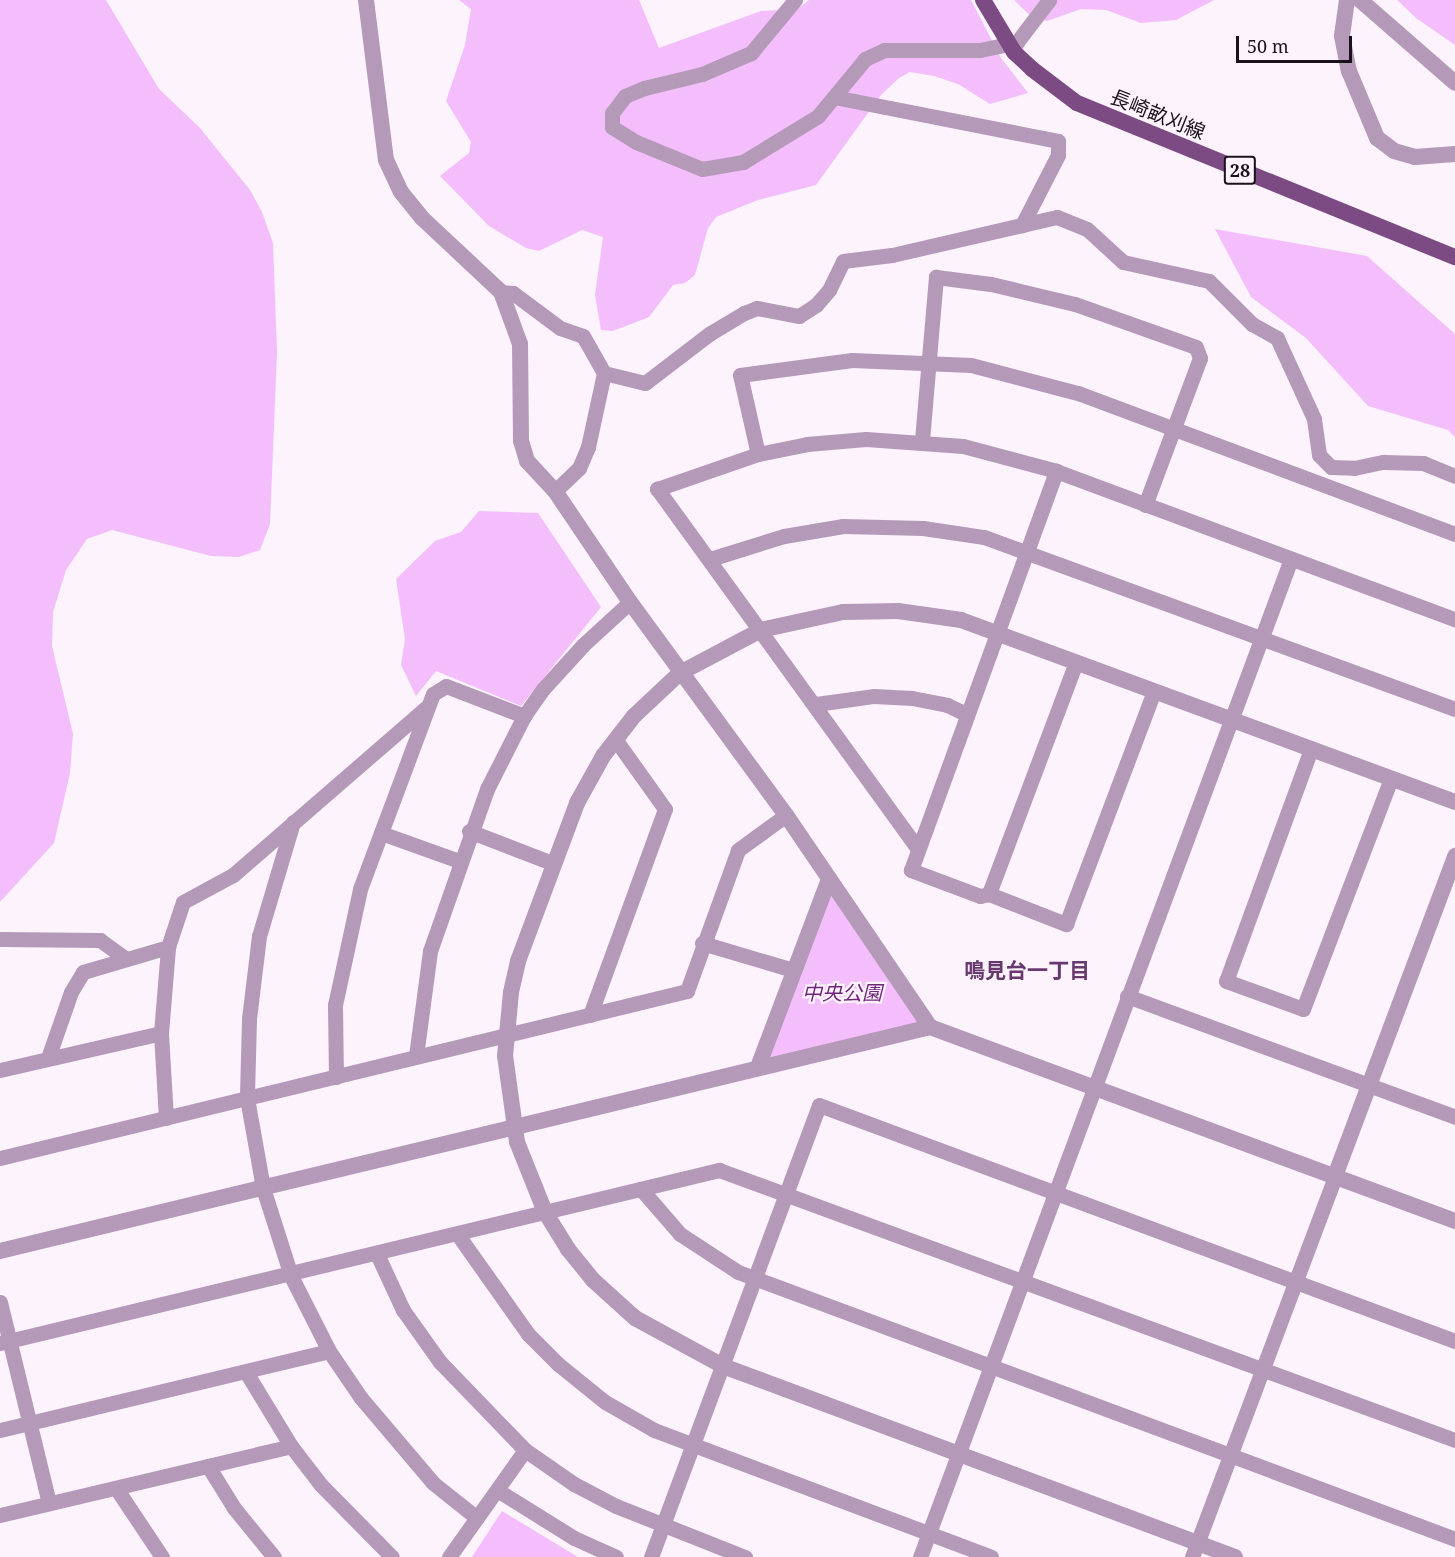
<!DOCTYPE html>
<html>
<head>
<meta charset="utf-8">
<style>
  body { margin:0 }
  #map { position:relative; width:1455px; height:1557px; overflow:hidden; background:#fcf3fd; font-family:"Noto Serif","Noto Sans JP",serif }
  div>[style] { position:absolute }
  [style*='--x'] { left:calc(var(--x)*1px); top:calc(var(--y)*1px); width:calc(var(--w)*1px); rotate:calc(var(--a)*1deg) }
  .green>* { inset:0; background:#f3befb }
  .minor>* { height:15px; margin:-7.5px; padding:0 7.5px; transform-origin:7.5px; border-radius:7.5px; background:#b599b9 }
  .tertiary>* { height:16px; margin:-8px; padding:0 8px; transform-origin:8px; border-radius:8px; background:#b599b9 }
  .primary>* { height:16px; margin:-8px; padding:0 8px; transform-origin:8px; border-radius:8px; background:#7c4b83 }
  .primary-bridge>* { height:16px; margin:-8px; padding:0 8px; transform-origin:8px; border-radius:8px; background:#7c4b83 }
  span { translate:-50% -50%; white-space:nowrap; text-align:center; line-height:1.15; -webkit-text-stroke:4.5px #fcf3fd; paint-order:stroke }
  .shield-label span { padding:2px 4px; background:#fcf3fd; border:2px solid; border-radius:4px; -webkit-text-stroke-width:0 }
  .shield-label { font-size:18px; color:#1a121b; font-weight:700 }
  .street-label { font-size:20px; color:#1a121b }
  .park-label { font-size:20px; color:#71257d; font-style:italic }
  .neighbourhood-label { font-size:21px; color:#67396e; font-weight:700 }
  .scale { position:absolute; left:1236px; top:36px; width:116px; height:27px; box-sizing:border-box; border:3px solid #1a121b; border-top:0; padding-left:8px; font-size:18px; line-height:21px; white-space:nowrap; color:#1a121b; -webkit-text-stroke:4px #fcf3fd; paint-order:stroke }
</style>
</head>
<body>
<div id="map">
  <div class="green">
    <i style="clip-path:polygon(0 0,106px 0,159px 89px,200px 128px,250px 190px,262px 212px,273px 243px,277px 352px,270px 524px,260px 550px,239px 557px,211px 556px,112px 530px,87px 539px,66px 570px,53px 612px,52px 646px,73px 734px,70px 773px,54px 843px,0 902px)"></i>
    <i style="clip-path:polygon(459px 0,639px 0,659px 48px,761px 11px,798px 9px,809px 0,971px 0,1001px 58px,1028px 93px,990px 104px,958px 84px,934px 76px,910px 72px,899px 78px,881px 95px,816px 185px,758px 200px,716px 217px,708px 228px,695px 275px,685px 283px,673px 285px,649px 317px,613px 331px,601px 330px,595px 295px,603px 237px,582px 230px,539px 251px,526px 248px,489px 226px,440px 176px,469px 153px,471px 142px,446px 101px,465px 45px,471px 9px)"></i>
    <i style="clip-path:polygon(1014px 0,1214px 0,1176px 20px,1141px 23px,1106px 10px,1081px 9px,1047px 21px,1033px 18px)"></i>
    <i style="clip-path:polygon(1397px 0,1455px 0,1455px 45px,1416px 18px)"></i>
    <i style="clip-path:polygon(1215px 229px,1367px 256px,1455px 334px,1455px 437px,1448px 430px,1368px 406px,1306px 338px,1251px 297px)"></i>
    <i style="clip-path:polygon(479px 511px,538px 513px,601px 607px,521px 706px,436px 671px,416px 696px,401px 665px,405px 639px,396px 579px,435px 541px,461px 532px)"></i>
    <i style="clip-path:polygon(829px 879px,930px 1027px,758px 1067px)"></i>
    <i style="clip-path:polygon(502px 1511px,578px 1557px,472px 1557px)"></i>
  </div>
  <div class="minor">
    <i style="--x:795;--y:0;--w:69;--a:129.7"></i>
    <i style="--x:751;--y:53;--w:53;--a:156.8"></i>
    <i style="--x:702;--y:74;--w:60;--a:166.4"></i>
    <i style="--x:644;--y:88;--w:21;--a:157"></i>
    <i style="--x:625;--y:96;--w:21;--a:127"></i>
    <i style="--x:612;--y:113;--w:14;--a:90"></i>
    <i style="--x:612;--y:127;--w:28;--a:32"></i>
    <i style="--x:636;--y:142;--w:71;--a:22.2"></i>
    <i style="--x:702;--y:169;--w:42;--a:-9.7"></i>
    <i style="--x:743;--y:162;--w:88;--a:-31.5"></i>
    <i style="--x:818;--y:116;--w:74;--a:-50.5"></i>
    <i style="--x:865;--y:59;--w:21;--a:-25"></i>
    <i style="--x:884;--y:50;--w:96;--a:0"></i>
    <i style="--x:980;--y:50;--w:38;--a:-12"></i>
    <i style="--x:1017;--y:42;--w:53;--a:-52.7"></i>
    <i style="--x:834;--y:97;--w:228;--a:11.1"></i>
    <i style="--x:1058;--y:141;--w:14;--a:90"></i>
    <i style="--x:1058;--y:155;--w:79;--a:117.2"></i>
    <i style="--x:501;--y:292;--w:12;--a:5"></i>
    <i style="--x:513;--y:293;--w:59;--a:36.7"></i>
    <i style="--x:560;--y:328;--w:24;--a:19"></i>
    <i style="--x:583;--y:336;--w:43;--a:60.4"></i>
    <i style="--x:604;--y:373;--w:76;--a:102.2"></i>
    <i style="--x:588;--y:447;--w:23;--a:113"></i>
    <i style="--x:579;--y:468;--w:33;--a:136"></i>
    <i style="--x:604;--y:373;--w:42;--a:13.7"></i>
    <i style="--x:645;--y:383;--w:81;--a:-37.4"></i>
    <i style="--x:709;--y:334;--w:41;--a:-31"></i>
    <i style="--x:744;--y:313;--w:14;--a:-21"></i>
    <i style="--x:757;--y:308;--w:43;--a:10.8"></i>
    <i style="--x:799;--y:316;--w:20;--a:-33"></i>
    <i style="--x:816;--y:305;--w:20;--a:-49"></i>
    <i style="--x:829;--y:290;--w:32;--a:-64"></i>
    <i style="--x:843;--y:261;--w:49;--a:-7"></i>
    <i style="--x:892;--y:255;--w:169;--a:-13"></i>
    <i style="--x:1057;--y:217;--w:32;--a:22"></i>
    <i style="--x:1087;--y:229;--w:49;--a:42.5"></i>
    <i style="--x:1123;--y:262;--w:88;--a:12.5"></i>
    <i style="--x:1209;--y:281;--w:61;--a:45"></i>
    <i style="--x:1252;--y:324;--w:29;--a:29"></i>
    <i style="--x:1277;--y:338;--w:89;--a:65.4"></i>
    <i style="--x:1314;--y:419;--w:36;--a:82"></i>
    <i style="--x:1319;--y:455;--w:17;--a:45"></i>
    <i style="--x:1331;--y:467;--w:23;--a:2"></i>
    <i style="--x:1354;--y:468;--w:30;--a:-12"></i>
    <i style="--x:1383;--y:462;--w:40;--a:1.4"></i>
    <i style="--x:1423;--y:463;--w:35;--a:22"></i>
    <i style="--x:922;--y:440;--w:164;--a:-85.1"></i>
    <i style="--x:936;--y:277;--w:55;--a:7.3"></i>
    <i style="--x:991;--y:284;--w:86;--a:13.4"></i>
    <i style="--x:1075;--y:304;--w:128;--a:19.6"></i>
    <i style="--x:1196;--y:347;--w:12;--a:70"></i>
    <i style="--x:1200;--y:358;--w:157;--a:110.5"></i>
    <i style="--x:758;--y:454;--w:81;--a:-102.8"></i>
    <i style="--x:740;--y:375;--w:113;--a:-7.6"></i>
    <i style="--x:852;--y:360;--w:119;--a:2.4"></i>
    <i style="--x:971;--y:365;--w:111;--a:14.7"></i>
    <i style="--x:1078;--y:393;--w:403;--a:20.5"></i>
    <i style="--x:710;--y:559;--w:77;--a:-17.3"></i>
    <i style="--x:784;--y:536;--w:60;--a:-9.6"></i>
    <i style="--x:843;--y:526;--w:80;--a:1.4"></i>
    <i style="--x:923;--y:528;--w:62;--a:8.4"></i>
    <i style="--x:984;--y:537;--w:501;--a:20.06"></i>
    <i style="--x:1076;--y:662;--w:248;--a:110.6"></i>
    <i style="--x:989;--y:894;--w:83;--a:21.3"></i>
    <i style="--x:1066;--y:924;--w:249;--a:-69.3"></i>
    <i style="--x:816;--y:704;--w:59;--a:-7.9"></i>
    <i style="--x:874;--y:696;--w:38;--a:3"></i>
    <i style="--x:912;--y:698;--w:36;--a:11"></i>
    <i style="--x:947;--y:705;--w:21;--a:25"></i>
    <i style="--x:1311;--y:749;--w:247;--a:110.1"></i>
    <i style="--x:1226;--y:981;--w:82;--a:20"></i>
    <i style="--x:1303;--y:1009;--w:247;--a:-69.1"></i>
    <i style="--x:293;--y:822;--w:119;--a:106.6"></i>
    <i style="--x:259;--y:936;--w:84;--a:96.9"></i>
    <i style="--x:249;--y:1019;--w:79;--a:91.5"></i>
    <i style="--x:247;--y:1098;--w:91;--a:79.9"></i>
    <i style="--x:263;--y:1188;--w:92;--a:72.3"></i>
    <i style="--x:291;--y:1276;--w:84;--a:63.1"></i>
    <i style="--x:329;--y:1351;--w:57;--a:55.8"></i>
    <i style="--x:361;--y:1398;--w:111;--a:49.7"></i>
    <i style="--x:433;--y:1483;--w:56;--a:38.5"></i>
    <i style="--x:469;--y:831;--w:89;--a:21.1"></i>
    <i style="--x:381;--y:833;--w:83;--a:19.7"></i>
    <i style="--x:918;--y:849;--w:445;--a:-125.9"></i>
    <i style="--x:657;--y:489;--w:107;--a:-19.1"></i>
    <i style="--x:758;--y:454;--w:50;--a:-11.5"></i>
    <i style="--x:807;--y:444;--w:59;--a:-4.8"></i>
    <i style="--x:866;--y:439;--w:97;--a:4.1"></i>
    <i style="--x:963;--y:446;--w:96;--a:15"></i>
    <i style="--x:1056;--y:471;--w:426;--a:20.4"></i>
    <i style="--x:989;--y:894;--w:9;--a:167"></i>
    <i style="--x:980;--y:896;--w:74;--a:-159.4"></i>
    <i style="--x:911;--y:870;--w:425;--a:-70"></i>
    <i style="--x:0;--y:939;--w:100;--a:0.6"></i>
    <i style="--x:100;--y:940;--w:31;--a:36"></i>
    <i style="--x:702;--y:943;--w:95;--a:16.5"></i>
    <i style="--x:1127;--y:996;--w:350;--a:20.2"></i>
    <i style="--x:590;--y:1015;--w:219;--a:-70"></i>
    <i style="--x:665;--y:809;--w:86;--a:-125.5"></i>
    <i style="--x:416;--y:1056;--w:106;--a:-82.4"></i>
    <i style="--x:430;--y:951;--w:172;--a:-70.6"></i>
    <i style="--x:487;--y:789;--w:82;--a:-63.1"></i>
    <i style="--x:524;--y:716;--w:33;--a:-55"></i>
    <i style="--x:543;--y:689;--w:59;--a:-47.7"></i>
    <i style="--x:583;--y:645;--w:64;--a:-42.5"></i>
    <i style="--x:48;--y:1058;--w:70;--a:-70.8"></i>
    <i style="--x:71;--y:992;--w:23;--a:-59"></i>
    <i style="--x:83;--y:972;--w:89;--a:-16.4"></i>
    <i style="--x:0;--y:1070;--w:165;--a:-12.9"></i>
    <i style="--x:336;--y:1077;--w:72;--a:-90.8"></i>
    <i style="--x:335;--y:1005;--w:119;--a:-77.8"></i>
    <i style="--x:360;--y:889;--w:208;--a:-69.5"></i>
    <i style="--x:433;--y:694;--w:15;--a:-32"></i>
    <i style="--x:446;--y:686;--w:84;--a:21"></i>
    <i style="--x:166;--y:1118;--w:85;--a:-93.4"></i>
    <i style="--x:161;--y:1033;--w:86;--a:-85.3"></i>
    <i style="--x:168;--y:947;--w:47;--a:-71.6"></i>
    <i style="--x:183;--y:902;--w:57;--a:-28.4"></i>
    <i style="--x:233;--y:875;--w:255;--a:-40.9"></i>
    <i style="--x:0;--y:1158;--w:707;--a:-13.66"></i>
    <i style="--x:687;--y:991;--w:150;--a:-70.1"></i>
    <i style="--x:738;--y:850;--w:59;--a:-36.1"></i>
    <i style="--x:641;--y:1189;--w:60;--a:49.1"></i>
    <i style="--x:680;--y:1234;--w:69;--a:33.2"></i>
    <i style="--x:738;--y:1272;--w:765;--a:20.42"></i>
    <i style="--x:458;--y:1235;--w:121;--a:54.7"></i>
    <i style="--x:528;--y:1334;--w:42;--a:45"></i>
    <i style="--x:558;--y:1364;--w:60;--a:39"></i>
    <i style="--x:605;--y:1402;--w:56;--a:29.7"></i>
    <i style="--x:654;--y:1430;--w:360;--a:20.6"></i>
    <i style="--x:377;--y:1254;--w:62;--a:65.1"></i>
    <i style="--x:403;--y:1310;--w:64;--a:54.6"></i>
    <i style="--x:440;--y:1362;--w:122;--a:46"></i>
    <i style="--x:525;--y:1450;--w:60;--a:34.8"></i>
    <i style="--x:574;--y:1484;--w:47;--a:27.6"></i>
    <i style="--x:616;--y:1506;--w:139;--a:21.6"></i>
    <i style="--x:0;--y:1302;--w:207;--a:76.3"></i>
    <i style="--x:0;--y:1343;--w:740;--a:-13.53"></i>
    <i style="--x:719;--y:1170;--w:784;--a:20.15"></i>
    <i style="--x:246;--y:1372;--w:87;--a:58.7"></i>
    <i style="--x:291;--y:1446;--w:49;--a:52.4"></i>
    <i style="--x:321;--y:1485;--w:101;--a:45.4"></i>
    <i style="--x:0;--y:1430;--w:338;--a:-13.5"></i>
    <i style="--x:208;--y:1466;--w:49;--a:58.2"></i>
    <i style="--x:234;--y:1508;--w:63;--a:50.8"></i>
    <i style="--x:116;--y:1488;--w:83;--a:56.3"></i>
    <i style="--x:497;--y:1490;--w:91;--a:31.9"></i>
    <i style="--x:574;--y:1538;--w:46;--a:24.3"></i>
    <i style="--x:0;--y:1515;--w:299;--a:-13.3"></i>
    <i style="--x:449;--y:1557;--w:131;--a:-54.6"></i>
    <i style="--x:651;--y:1557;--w:482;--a:-69.6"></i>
    <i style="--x:819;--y:1105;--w:678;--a:20.36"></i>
    <i style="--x:920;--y:1557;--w:1065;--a:-69.61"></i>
    <i style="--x:1192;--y:1557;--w:407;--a:-69.4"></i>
  </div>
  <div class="tertiary">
    <i style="--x:366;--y:0;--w:161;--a:82.9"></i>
    <i style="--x:386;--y:160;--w:35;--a:65"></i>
    <i style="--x:401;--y:192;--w:33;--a:51"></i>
    <i style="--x:422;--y:218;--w:108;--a:43.1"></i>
    <i style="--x:501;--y:292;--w:55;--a:69.9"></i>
    <i style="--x:520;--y:344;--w:97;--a:89.4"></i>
    <i style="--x:521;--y:441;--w:21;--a:73"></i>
    <i style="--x:527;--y:461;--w:41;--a:47"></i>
    <i style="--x:555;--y:491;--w:134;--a:56"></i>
    <i style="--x:630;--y:602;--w:264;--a:53.8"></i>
    <i style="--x:786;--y:815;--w:256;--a:55.8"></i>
    <i style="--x:1347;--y:0;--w:36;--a:98"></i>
    <i style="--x:1342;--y:36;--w:36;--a:79"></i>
    <i style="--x:1349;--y:71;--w:73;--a:67.3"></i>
    <i style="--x:1377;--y:138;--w:21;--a:37"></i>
    <i style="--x:1394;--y:151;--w:22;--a:16"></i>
    <i style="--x:1415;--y:157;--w:40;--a:-4.3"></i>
    <i style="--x:1360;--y:0;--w:126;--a:41.1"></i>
    <i style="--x:758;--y:1067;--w:201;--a:-69.3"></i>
    <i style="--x:1335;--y:1176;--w:342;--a:-69.4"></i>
    <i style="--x:0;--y:1251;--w:957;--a:-13.54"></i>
    <i style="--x:930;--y:1027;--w:560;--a:20.28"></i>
    <i style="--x:1235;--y:1557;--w:546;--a:-159.54"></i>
    <i style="--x:723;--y:1366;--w:100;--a:-151.4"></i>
    <i style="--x:635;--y:1318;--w:57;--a:-137.9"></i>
    <i style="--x:593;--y:1280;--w:40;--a:-129"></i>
    <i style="--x:568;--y:1249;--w:44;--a:-121.9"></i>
    <i style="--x:545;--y:1212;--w:75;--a:-111.8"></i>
    <i style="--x:517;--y:1142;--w:87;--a:-97.9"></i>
    <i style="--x:505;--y:1056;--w:64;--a:-84.6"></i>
    <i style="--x:511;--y:992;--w:32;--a:-77"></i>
    <i style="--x:518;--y:961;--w:169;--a:-69.5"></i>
    <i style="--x:577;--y:803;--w:54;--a:-61"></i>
    <i style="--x:603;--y:756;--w:51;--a:-52.2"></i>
    <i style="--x:634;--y:716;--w:63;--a:-43.1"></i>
    <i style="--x:680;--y:673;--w:92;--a:-28"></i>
    <i style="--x:761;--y:630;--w:84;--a:-12.4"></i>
    <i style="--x:843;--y:612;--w:55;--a:-1"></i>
    <i style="--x:898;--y:611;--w:64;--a:8.1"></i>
    <i style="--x:961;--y:620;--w:526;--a:20.22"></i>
  </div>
  <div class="primary">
    <i style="--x:1032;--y:69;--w:56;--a:37.1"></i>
    <i style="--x:1077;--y:103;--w:408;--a:22.2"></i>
  </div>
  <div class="primary-bridge">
    <i style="--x:983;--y:0;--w:61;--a:59.2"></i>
    <i style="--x:1014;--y:52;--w:25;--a:43"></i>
  </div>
  <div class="shield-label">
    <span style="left:1240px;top:170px">28</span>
  </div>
  <div class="street-label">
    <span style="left:1158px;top:114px;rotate:22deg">長崎畝刈線</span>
  </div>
  <div class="park-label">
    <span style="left:842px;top:992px">中央公園</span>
  </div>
  <div class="neighbourhood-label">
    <span style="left:1027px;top:970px">鳴見台一丁目</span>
  </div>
  <div class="scale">50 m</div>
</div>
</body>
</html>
